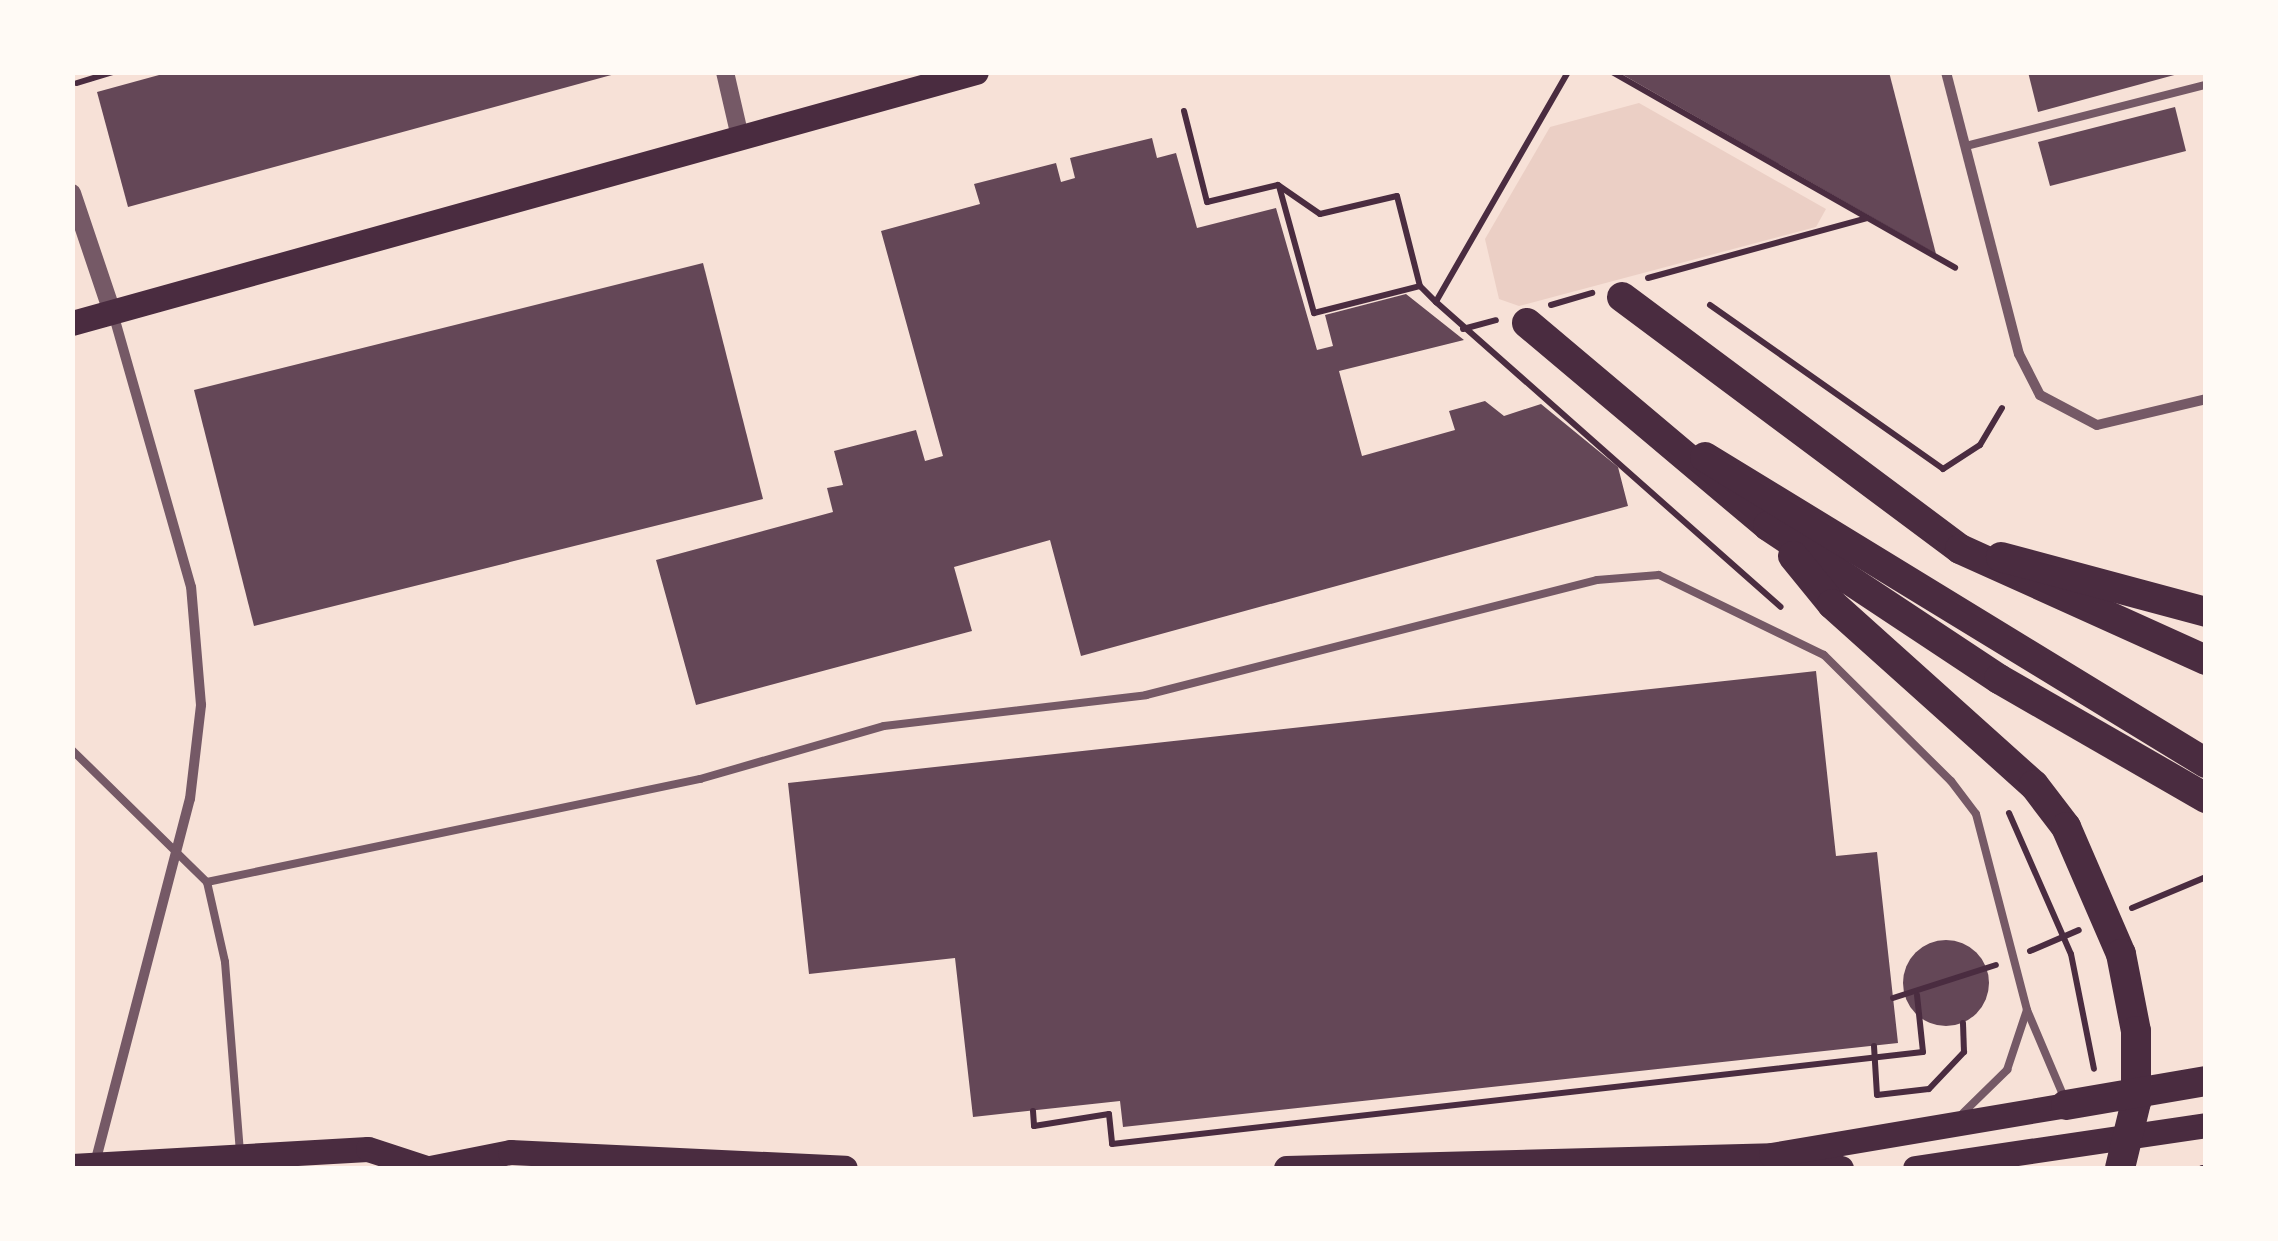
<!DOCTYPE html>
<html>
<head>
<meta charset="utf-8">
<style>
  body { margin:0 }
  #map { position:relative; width:2278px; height:1241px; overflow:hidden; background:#f7e1d7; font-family:"Open Sans",sans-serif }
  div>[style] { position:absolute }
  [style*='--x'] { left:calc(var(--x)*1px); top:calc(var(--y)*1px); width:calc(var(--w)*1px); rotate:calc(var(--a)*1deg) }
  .green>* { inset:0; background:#ebcfc5 }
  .building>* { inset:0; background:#644757 }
  .round { border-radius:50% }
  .path>* { height:6px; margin:-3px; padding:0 3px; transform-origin:3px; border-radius:3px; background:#4a2c40 }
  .service>* { height:8px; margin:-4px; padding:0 4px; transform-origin:4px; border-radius:4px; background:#755966 }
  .minor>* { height:10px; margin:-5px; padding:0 5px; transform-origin:5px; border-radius:5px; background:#755966 }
  .tertiary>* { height:18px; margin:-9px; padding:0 9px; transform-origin:9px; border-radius:9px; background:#755966 }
  .primary>* { height:25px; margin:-12.5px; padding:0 12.5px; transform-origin:12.5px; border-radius:12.5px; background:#4a2c40 }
  .motorway>* { height:30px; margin:-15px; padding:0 15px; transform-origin:15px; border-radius:15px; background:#4a2c40 }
  span { translate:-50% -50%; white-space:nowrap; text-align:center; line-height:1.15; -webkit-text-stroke:8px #fffaf5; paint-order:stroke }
  .frame { position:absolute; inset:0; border:75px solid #fffaf5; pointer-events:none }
</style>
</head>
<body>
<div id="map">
  <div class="green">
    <i style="clip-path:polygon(1639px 103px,1826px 209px,1816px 227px,1519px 306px,1499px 299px,1485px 239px,1550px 127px)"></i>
  </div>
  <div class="building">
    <i style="clip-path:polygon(170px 72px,615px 72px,615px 74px,128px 207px,97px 92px)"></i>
    <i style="clip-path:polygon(1618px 72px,1889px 72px,1936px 254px)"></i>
    <i style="clip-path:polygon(2028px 72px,2178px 72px,2178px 74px,2038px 112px)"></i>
    <i style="clip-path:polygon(2175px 107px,2186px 151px,2050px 186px,2038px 142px)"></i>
    <i style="clip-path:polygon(1152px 138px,1157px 158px,1176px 153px,1197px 228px,1276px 208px,1317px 350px,1333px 346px,1325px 315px,1406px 294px,1464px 340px,1339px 371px,1362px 456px,1455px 430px,1449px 411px,1485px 401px,1504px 416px,1541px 404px,1618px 467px,1628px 506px,1081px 656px,1050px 540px,954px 567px,972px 631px,696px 705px,656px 560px,833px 512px,827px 488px,843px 485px,834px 451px,916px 430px,925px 461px,943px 456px,881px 231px,980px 204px,974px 184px,1056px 163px,1061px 182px,1075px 178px,1070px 158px)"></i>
    <i style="clip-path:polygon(703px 263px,763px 499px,254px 626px,194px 390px)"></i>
    <i style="clip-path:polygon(1816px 671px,1836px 856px,1877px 852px,1898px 1043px,1123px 1127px,1120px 1101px,973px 1117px,955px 958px,809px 974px,788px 783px)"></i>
    <i class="round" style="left:1903px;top:940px;width:86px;height:86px"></i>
  </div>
  <div class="path">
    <i style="--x:1568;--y:72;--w:265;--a:119.9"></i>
    <i style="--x:1436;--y:302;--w:460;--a:41.5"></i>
    <i style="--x:1612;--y:72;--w:395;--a:29.7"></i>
    <i style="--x:77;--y:83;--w:37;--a:-17"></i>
    <i style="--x:1184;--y:111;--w:94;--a:75.8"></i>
    <i style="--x:1207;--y:202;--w:73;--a:-13.5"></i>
    <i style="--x:1278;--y:185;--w:51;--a:34.6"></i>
    <i style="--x:1320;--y:214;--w:79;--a:-13.2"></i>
    <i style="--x:1397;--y:196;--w:93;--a:75.7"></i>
    <i style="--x:1420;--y:286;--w:23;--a:45"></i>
    <i style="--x:1279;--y:186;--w:132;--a:74.6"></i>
    <i style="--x:1314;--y:313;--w:109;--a:-14.3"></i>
    <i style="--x:1648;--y:278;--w:227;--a:-15.3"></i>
    <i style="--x:1551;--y:305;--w:43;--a:-16.3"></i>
    <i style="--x:1710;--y:305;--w:285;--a:35.1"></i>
    <i style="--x:1943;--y:469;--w:44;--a:-33"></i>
    <i style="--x:1980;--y:445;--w:43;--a:-59.3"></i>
    <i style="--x:1463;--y:329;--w:34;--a:-15"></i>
    <i style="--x:2009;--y:813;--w:154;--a:66.3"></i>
    <i style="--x:2071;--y:954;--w:117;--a:78.7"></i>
    <i style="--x:2132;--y:908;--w:80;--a:-22.7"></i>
    <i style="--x:2030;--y:951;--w:53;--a:-23.2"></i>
    <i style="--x:1893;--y:998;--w:108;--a:-17.8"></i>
    <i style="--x:1874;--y:1046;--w:49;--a:86.5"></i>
    <i style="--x:1877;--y:1095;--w:52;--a:-6.6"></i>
    <i style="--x:1929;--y:1089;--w:51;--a:-46.6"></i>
    <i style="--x:1964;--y:1052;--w:29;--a:-92"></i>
    <i style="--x:1033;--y:1111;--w:15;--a:86"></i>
    <i style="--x:1034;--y:1126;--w:76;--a:-9.1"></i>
    <i style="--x:1109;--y:1114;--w:30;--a:84"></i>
    <i style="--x:1112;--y:1144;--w:816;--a:-6.47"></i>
    <i style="--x:1923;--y:1052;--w:57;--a:-96"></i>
    <i style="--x:2202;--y:1168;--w:4;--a:0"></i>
  </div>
  <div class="service">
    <i style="--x:1966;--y:146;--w:248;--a:-14.3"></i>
    <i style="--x:72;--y:750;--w:189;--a:44.4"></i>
    <i style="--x:207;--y:882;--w:82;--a:77.3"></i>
    <i style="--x:225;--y:962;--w:190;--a:85.5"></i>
    <i style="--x:207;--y:882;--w:504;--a:-11.8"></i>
    <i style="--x:700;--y:779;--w:191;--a:-16.1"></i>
    <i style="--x:884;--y:726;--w:264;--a:-6.7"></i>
    <i style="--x:1146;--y:695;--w:465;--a:-14.3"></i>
    <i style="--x:1597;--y:580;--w:62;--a:-4.6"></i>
    <i style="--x:1659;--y:575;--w:183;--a:25.9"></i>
    <i style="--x:1824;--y:655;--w:179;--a:44.8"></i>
    <i style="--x:1951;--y:781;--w:41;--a:52.9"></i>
    <i style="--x:1976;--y:814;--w:203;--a:75.4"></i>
    <i style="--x:2027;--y:1010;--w:95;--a:67"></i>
    <i style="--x:1963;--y:1113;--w:62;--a:-44.3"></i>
    <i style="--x:2007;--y:1070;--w:63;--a:-71.6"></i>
  </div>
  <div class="minor">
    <i style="--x:1946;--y:72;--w:291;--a:75.5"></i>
    <i style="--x:2019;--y:354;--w:46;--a:62.9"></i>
    <i style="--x:2040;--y:395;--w:64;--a:27.8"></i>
    <i style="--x:2097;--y:425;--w:112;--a:-13.4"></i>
    <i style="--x:95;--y:1163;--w:376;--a:-75.4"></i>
    <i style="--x:190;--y:799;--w:95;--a:-83.3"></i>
    <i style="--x:201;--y:705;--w:118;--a:-94.8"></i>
    <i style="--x:191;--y:587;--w:284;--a:-105.9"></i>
  </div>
  <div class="tertiary">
    <i style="--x:725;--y:72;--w:67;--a:77"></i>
    <i style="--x:72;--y:193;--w:126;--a:71.4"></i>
  </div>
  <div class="primary">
    <i style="--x:72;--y:323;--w:938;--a:-15.52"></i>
    <i style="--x:1782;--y:1157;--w:60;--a:10.6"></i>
    <i style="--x:72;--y:1166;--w:296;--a:-3.3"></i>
    <i style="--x:368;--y:1149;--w:61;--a:18.1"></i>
    <i style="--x:430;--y:1168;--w:82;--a:-11.3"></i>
    <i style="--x:510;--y:1152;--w:335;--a:2.7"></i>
    <i style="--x:1286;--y:1168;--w:485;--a:-1.5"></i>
    <i style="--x:1771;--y:1155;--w:299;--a:-9.6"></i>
    <i style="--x:1915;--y:1168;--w:294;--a:-8.4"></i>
  </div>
  <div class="motorway">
    <i style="--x:1622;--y:297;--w:422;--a:36.7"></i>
    <i style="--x:1960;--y:549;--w:270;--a:24.3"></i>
    <i style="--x:1527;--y:323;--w:315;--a:40.1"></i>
    <i style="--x:1768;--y:526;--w:277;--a:33.5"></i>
    <i style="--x:1999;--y:679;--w:239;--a:29.9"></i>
    <i style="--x:1705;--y:457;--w:587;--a:31.42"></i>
    <i style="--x:1793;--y:556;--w:62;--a:50.9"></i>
    <i style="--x:1832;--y:604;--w:271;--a:41.9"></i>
    <i style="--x:2034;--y:785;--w:53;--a:52.7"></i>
    <i style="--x:2066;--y:827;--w:138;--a:66.6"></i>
    <i style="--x:2121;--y:954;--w:78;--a:79"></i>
    <i style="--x:2136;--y:1031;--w:71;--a:90"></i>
    <i style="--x:2136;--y:1102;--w:68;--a:103.6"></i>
    <i style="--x:2001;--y:557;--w:212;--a:15"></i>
    <i style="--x:2066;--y:1105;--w:142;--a:-9.7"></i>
  </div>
  <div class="frame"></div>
</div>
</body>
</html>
